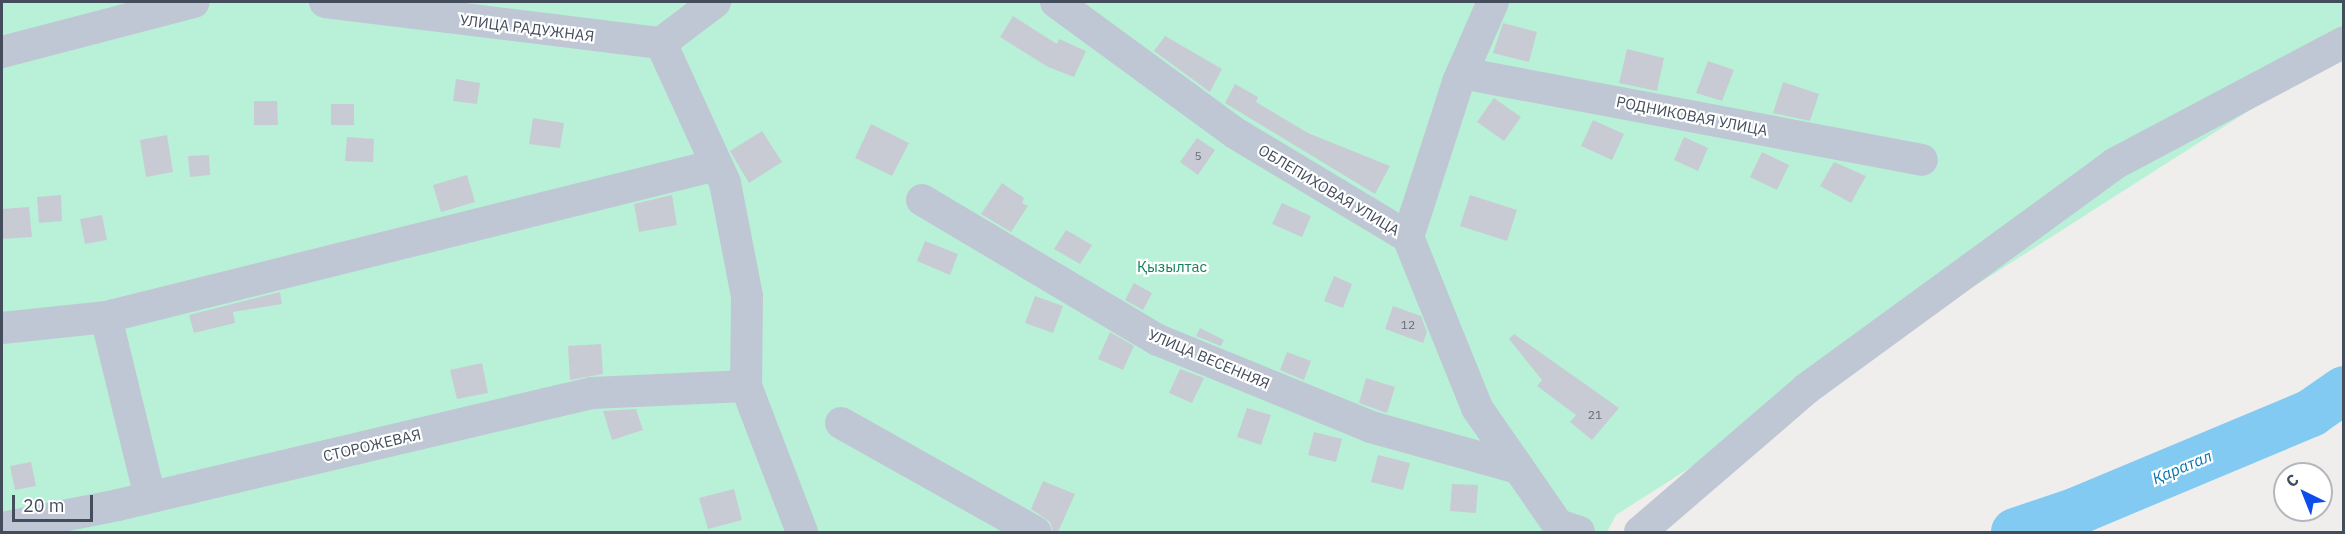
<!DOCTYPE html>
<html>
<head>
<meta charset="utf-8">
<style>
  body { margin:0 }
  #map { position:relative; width:2345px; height:534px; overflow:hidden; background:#f0eeed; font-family:"IBM Plex Sans",sans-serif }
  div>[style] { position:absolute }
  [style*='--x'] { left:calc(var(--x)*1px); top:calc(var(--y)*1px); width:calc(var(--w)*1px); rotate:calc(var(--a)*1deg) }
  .green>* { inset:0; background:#b8f1d7 }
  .river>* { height:48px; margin:-24px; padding:0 24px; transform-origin:24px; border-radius:24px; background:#82caf1 }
  .building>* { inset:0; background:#c9cbd4 }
  .minor>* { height:32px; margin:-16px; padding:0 16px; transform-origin:16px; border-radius:16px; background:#c0c7d4 }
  span { translate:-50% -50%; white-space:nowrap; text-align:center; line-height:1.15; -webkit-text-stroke:4.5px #fff; paint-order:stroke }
  .number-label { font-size:12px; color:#656c7a }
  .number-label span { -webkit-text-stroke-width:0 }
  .street-label { font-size:15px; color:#444d5c }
  .park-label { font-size:15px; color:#11825a }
  .water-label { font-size:16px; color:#0372b0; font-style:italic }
  .frame { position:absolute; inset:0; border:3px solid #444d5c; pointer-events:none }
  .north { position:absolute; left:2273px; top:462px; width:60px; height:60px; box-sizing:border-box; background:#fff; border:2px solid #b4b8be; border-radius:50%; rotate:317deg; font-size:16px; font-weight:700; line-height:24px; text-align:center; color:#444d5c }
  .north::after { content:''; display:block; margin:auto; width:21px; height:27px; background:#0e4dea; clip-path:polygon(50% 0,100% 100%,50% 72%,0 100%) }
  .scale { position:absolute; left:12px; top:495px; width:81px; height:27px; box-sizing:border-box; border:3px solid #444d5c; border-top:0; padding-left:8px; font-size:18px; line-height:21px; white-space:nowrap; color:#444d5c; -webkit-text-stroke:4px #fff; paint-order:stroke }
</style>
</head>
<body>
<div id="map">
  <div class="green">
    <i style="clip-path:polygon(2px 2px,2343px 2px,2344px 50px,1616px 515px,1607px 532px,2px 532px)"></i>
  </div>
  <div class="river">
    <i style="--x:2015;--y:532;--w:65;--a:-18.7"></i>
    <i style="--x:2077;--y:511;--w:254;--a:-22.7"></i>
    <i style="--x:2311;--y:413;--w:40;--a:-34.9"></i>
  </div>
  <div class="building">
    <i style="clip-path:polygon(1013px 16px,1057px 44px,1059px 39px,1086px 51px,1074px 77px,1048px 67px,1000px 37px)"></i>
    <i style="clip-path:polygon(1503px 23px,1537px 32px,1529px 62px,1493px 53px)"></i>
    <i style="clip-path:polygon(1165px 36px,1222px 69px,1210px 92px,1154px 51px)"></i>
    <i style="clip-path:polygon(1627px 49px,1664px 58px,1657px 91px,1619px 83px)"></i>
    <i style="clip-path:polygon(1708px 61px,1734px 70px,1722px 101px,1696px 93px)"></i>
    <i style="clip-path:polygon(456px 79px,480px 83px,477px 104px,453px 101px)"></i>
    <i style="clip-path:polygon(1783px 82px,1819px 94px,1810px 121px,1773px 113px)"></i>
    <i style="clip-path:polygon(1235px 84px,1258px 97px,1256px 102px,1308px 133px,1390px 166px,1375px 194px,1225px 103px)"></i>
    <i style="clip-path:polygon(1494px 98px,1521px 117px,1504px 141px,1477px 122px)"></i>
    <i style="clip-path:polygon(254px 101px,277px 101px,278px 125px,254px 125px)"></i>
    <i style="clip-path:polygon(331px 104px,354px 104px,354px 125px,331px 125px)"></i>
    <i style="clip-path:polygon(533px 118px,564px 123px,560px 148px,529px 144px)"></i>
    <i style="clip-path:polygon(1593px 120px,1624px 134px,1612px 160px,1581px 146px)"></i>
    <i style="clip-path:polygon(871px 124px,909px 143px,892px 176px,855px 158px)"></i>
    <i style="clip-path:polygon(762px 131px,782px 162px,749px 183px,730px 151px)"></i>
    <i style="clip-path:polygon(167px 135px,173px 172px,146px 177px,140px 140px)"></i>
    <i style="clip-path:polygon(347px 137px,374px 139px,373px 162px,345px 161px)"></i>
    <i style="clip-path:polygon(1684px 137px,1708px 148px,1698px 171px,1674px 160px)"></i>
    <i style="clip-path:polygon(1197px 138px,1215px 150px,1198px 175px,1180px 162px)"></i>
    <i style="clip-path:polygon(1762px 152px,1789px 165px,1777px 190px,1750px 177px)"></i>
    <i style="clip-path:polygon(209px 155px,210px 175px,190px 177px,188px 156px)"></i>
    <i style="clip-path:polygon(1834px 162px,1866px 176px,1851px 203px,1820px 186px)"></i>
    <i style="clip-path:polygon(467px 175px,475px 202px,441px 212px,433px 185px)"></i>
    <i style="clip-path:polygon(1002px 183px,1024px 198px,1022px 203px,1028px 206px,1011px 232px,981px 214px)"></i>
    <i style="clip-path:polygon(61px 195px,62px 221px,39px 223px,37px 197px)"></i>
    <i style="clip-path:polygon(672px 195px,677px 225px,639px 232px,634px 204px)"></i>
    <i style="clip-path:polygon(1470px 195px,1517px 210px,1507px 241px,1460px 226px)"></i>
    <i style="clip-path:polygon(1282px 203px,1311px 216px,1302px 237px,1272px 224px)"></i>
    <i style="clip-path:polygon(29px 207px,32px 237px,2px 239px,2px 209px)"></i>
    <i style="clip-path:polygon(102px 215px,107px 240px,85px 244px,80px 219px)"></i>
    <i style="clip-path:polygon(1066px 230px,1092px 245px,1080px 264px,1054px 249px)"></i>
    <i style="clip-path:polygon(925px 241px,958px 254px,950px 275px,917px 261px)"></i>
    <i style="clip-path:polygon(1334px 276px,1352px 284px,1343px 308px,1324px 301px)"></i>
    <i style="clip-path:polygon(1134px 283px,1152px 293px,1143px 310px,1125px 300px)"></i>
    <i style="clip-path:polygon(280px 292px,282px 304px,233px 312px,235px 323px,194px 333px,189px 315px)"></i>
    <i style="clip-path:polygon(1035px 296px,1063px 306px,1053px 333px,1025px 323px)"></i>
    <i style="clip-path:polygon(1393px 306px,1421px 316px,1427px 332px,1423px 343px,1385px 329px)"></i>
    <i style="clip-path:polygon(1200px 328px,1224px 340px,1221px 346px,1196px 336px)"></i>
    <i style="clip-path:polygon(1110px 332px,1134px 346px,1123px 370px,1098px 359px)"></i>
    <i style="clip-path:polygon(1514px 334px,1619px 408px,1592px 440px,1570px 422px,1576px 415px,1537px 386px,1542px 380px,1509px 339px)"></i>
    <i style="clip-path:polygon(601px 344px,603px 374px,570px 380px,568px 346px)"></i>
    <i style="clip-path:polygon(1287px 352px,1311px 361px,1304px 380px,1280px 370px)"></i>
    <i style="clip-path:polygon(482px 363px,488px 393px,457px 399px,450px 370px)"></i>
    <i style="clip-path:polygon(1180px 369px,1204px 378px,1192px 403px,1169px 393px)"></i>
    <i style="clip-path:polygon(1366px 378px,1395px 387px,1387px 413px,1359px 403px)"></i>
    <i style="clip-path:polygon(1247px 408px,1271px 415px,1261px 445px,1237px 437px)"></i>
    <i style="clip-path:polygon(636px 409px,643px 430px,612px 440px,603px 411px)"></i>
    <i style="clip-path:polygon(1314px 432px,1342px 439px,1336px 462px,1308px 455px)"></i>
    <i style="clip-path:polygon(1378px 455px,1410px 463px,1403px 490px,1371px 482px)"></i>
    <i style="clip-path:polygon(31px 462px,36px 486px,15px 490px,10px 466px)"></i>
    <i style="clip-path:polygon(1043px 481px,1075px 494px,1058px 532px,1053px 532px,1050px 522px,1031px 509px)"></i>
    <i style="clip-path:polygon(1452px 484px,1478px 485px,1476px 513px,1450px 511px)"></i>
    <i style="clip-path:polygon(734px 489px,742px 520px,708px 529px,699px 498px)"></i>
  </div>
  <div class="minor">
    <i style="--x:325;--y:2;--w:338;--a:7"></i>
    <i style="--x:661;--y:43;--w:68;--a:-37.2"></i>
    <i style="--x:1056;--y:2;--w:222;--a:36.2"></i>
    <i style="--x:1235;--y:133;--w:202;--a:31"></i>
    <i style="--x:1408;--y:237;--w:184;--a:68"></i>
    <i style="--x:1477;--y:408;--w:142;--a:55.3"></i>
    <i style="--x:1558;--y:525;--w:22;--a:18"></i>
    <i style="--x:661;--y:43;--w:154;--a:65.4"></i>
    <i style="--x:725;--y:183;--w:115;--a:79"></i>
    <i style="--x:747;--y:296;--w:90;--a:90.6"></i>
    <i style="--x:746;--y:386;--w:156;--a:69"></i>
    <i style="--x:2;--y:52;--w:198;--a:-14.6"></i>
    <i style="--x:1462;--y:73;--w:468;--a:10.7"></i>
    <i style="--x:922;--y:200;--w:274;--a:30.7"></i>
    <i style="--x:1158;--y:340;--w:230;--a:22.2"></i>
    <i style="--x:1371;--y:427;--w:153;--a:15.6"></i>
    <i style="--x:1408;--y:237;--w:163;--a:-72.1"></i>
    <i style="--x:1458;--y:82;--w:87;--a:-66.4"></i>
    <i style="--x:106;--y:317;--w:185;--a:76.3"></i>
    <i style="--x:2;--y:328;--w:105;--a:-6"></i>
    <i style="--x:106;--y:317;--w:629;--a:-13.99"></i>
    <i style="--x:841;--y:423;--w:223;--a:29.3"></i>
    <i style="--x:2;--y:528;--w:118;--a:-11.2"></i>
    <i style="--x:118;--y:505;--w:487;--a:-13.3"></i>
    <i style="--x:592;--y:393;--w:154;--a:-2.6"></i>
    <i style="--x:1640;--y:532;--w:219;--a:-40.7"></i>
    <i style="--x:1806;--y:389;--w:381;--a:-36.1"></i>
    <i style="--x:2114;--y:164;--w:260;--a:-27.9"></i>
  </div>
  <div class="number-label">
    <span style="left:1198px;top:156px">5</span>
    <span style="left:1408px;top:325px">12</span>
    <span style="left:1595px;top:415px">21</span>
  </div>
  <div class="street-label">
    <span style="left:527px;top:28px;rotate:7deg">УЛИЦА РАДУЖНАЯ</span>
    <span style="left:1692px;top:116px;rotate:11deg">РОДНИКОВАЯ УЛИЦА</span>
    <span style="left:1329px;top:190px;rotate:31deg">ОБЛЕПИХОВАЯ УЛИЦА</span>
    <span style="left:1209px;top:359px;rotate:23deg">УЛИЦА ВЕСЕННЯЯ</span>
    <span style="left:372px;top:445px;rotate:-13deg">СТОРОЖЕВАЯ</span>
  </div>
  <div class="park-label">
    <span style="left:1172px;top:267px">Қызылтас</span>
  </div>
  <div class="water-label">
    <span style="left:2182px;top:467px;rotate:-23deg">Қаратал</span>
  </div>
  <div class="frame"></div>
  <div class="north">С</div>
  <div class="scale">20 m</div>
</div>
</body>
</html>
